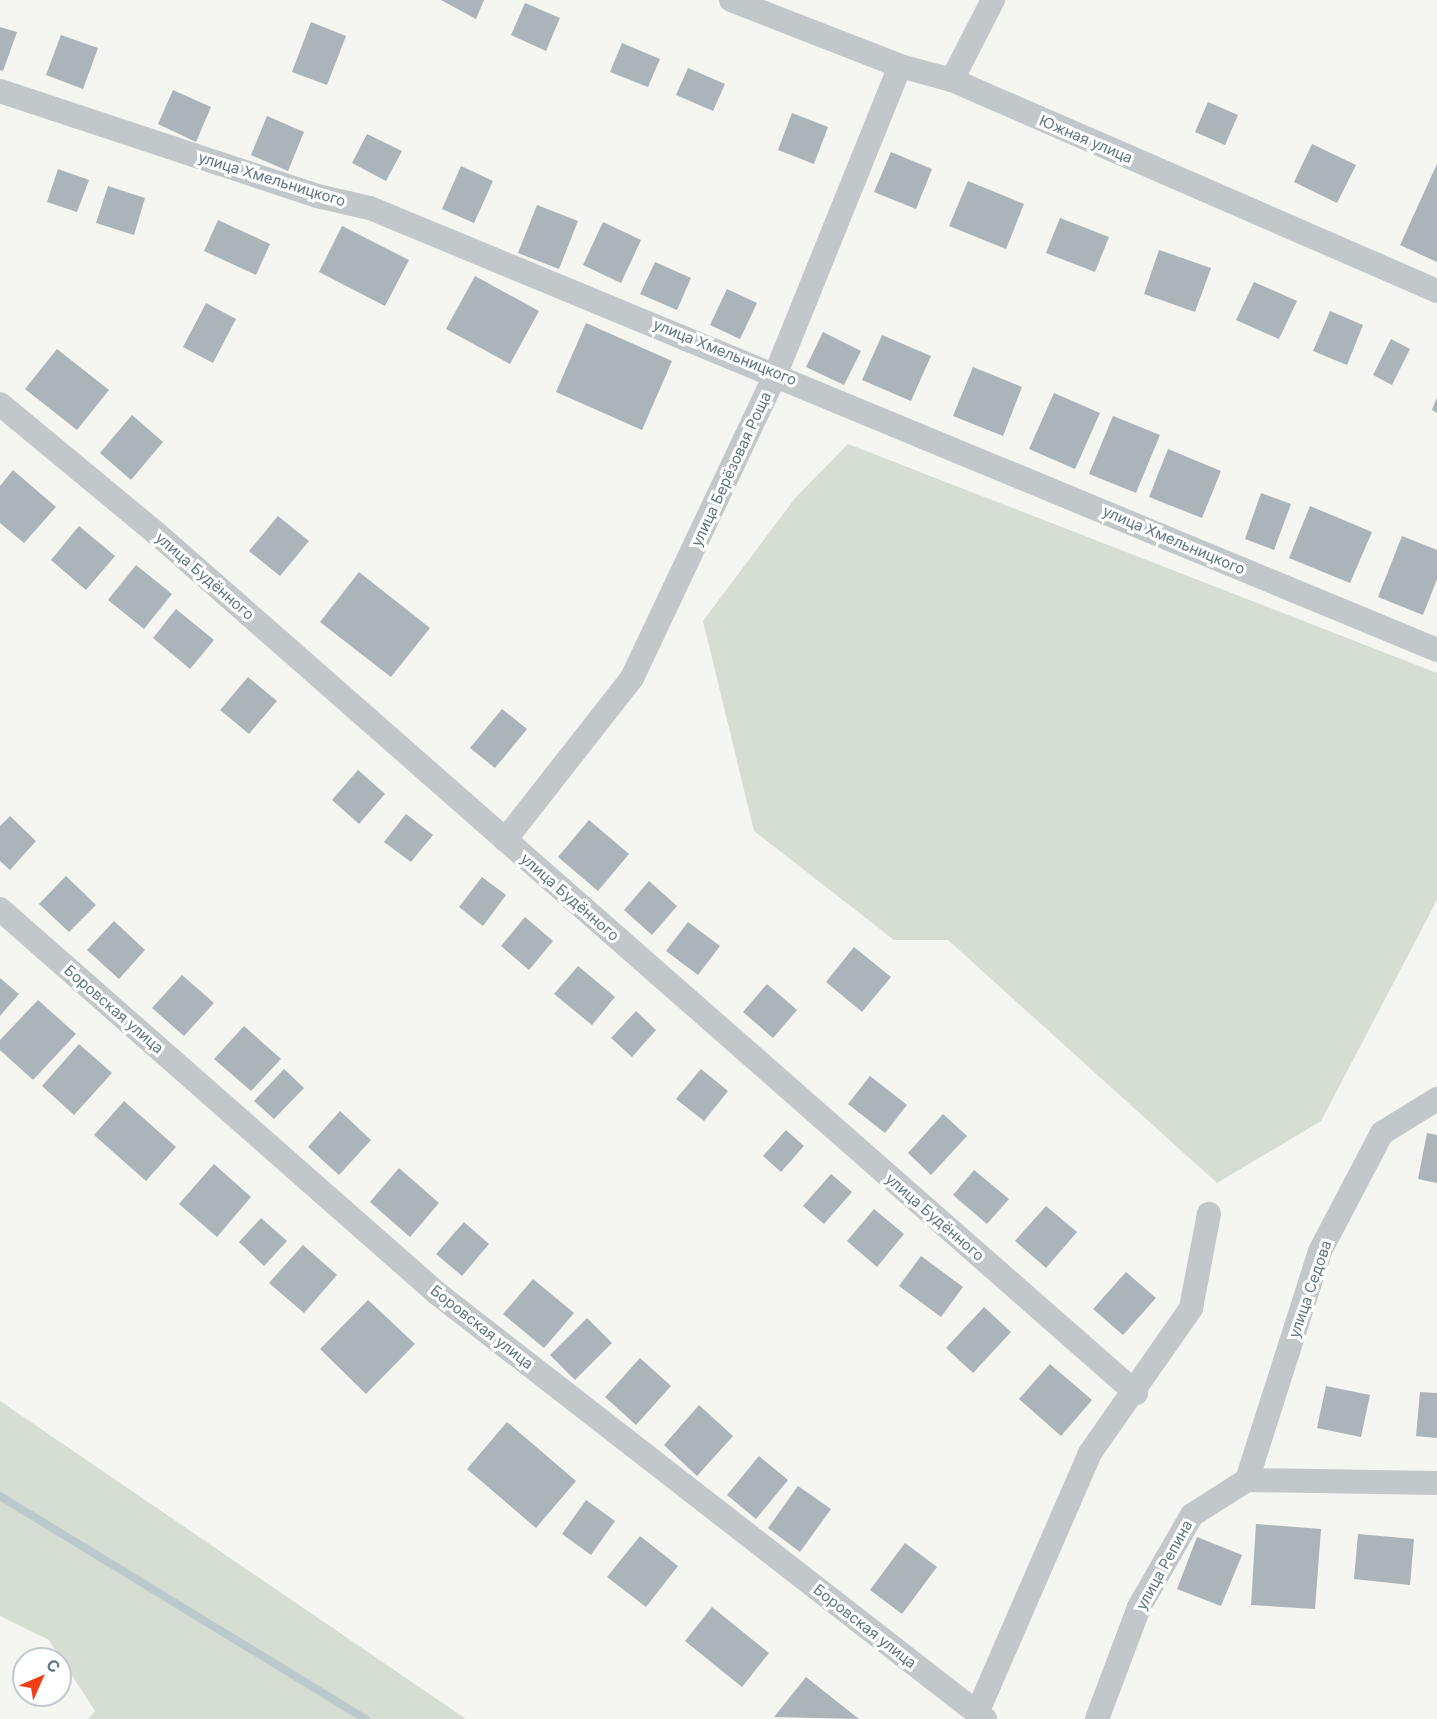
<!DOCTYPE html>
<meta charset="utf-8">
<style>
body{margin:0}
#map{position:relative;width:1437px;height:1719px;overflow:hidden;background:#f5f5f1;font-family:Inter,sans-serif}
div>[style]{position:absolute}
[style*='--x']{left:calc(var(--x)*1px);top:calc(var(--y)*1px);width:calc(var(--w)*1px);rotate:calc(var(--a)*1deg)}
.green>*{inset:0;background:#d6ddd2}
.stream>*{height:8px;margin:-4px;padding:0 4px;transform-origin:4px;border-radius:4px;background:#bbc8cc}
.building>*{inset:0;background:#abb4b9}
.minor>*{height:24px;margin:-12px;padding:0 12px;transform-origin:12px;border-radius:12px;background:#c2c7c9}
span{translate:-50% -50%;white-space:nowrap;text-align:center;line-height:1.15;-webkit-text-stroke:6px #fff;paint-order:stroke}
.street-label{font-size:15px;color:#627784}
.north{position:absolute;left:12px;top:1647px;width:60px;height:60px;box-sizing:border-box;background:#fff;border:2px solid #c0c9ce;border-radius:50%;rotate:45deg;font-size:16px;font-weight:700;line-height:24px;text-align:center;color:#627784}
.north::after{content:'';display:block;margin:auto;width:21px;height:27px;background:#f03f16;clip-path:polygon(50% 0,100% 100%,50% 72%,0 100%)}
</style>
<div id="map">
<div class="green">
<i style="clip-path:polygon(848px 444px,1437px 673px,1437px 900px,1321px 1121px,1217px 1183px,948px 940px,894px 940px,754px 831px,703px 621px,796px 497px)"></i>
<i style="clip-path:polygon(0 1401px,466px 1719px,88px 1719px,95px 1711px,49px 1640px,0 1616px)"></i>
</div>
<div class="stream">
<i style="--x:0;--y:1496;--w:429;--a:31.4"></i>
</div>
<div class="building">
<i style="clip-path:polygon(441px 0,484px 0,476px 19px)"></i>
<i style="clip-path:polygon(525px 3px,560px 18px,546px 51px,511px 35px)"></i>
<i style="clip-path:polygon(311px 22px,346px 36px,327px 85px,292px 72px)"></i>
<i style="clip-path:polygon(0 27px,17px 32px,3px 71px,0 70px)"></i>
<i style="clip-path:polygon(61px 35px,98px 48px,83px 89px,46px 75px)"></i>
<i style="clip-path:polygon(622px 43px,660px 59px,648px 87px,610px 72px)"></i>
<i style="clip-path:polygon(688px 68px,725px 84px,713px 111px,676px 95px)"></i>
<i style="clip-path:polygon(173px 90px,211px 107px,196px 142px,158px 124px)"></i>
<i style="clip-path:polygon(1208px 102px,1238px 115px,1225px 145px,1195px 132px)"></i>
<i style="clip-path:polygon(792px 113px,828px 127px,814px 164px,778px 150px)"></i>
<i style="clip-path:polygon(267px 116px,304px 132px,288px 171px,251px 155px)"></i>
<i style="clip-path:polygon(367px 134px,402px 151px,386px 181px,352px 163px)"></i>
<i style="clip-path:polygon(1312px 144px,1356px 165px,1337px 203px,1294px 182px)"></i>
<i style="clip-path:polygon(891px 152px,932px 169px,916px 209px,874px 192px)"></i>
<i style="clip-path:polygon(1437px 164px,1437px 262px,1400px 245px)"></i>
<i style="clip-path:polygon(461px 166px,493px 181px,474px 223px,442px 209px)"></i>
<i style="clip-path:polygon(58px 169px,89px 180px,77px 212px,47px 202px)"></i>
<i style="clip-path:polygon(968px 181px,1024px 204px,1006px 249px,949px 226px)"></i>
<i style="clip-path:polygon(108px 186px,145px 198px,134px 235px,96px 223px)"></i>
<i style="clip-path:polygon(537px 205px,578px 221px,559px 269px,518px 253px)"></i>
<i style="clip-path:polygon(1060px 218px,1109px 237px,1095px 272px,1046px 253px)"></i>
<i style="clip-path:polygon(218px 220px,270px 244px,256px 275px,204px 251px)"></i>
<i style="clip-path:polygon(603px 222px,641px 240px,621px 283px,583px 265px)"></i>
<i style="clip-path:polygon(342px 226px,409px 260px,385px 306px,319px 272px)"></i>
<i style="clip-path:polygon(1159px 250px,1211px 268px,1195px 312px,1144px 294px)"></i>
<i style="clip-path:polygon(655px 262px,691px 278px,677px 310px,640px 294px)"></i>
<i style="clip-path:polygon(475px 276px,539px 311px,510px 364px,446px 329px)"></i>
<i style="clip-path:polygon(1254px 282px,1297px 301px,1279px 339px,1236px 320px)"></i>
<i style="clip-path:polygon(727px 289px,757px 303px,740px 339px,710px 325px)"></i>
<i style="clip-path:polygon(206px 303px,236px 319px,213px 363px,183px 347px)"></i>
<i style="clip-path:polygon(1330px 311px,1363px 325px,1347px 365px,1313px 351px)"></i>
<i style="clip-path:polygon(586px 323px,672px 361px,642px 430px,556px 392px)"></i>
<i style="clip-path:polygon(823px 332px,861px 351px,844px 385px,806px 367px)"></i>
<i style="clip-path:polygon(882px 335px,931px 356px,911px 401px,862px 380px)"></i>
<i style="clip-path:polygon(1391px 339px,1410px 349px,1392px 385px,1373px 375px)"></i>
<i style="clip-path:polygon(57px 349px,109px 390px,77px 430px,25px 389px)"></i>
<i style="clip-path:polygon(973px 367px,1022px 387px,1003px 436px,953px 416px)"></i>
<i style="clip-path:polygon(1054px 393px,1100px 413px,1075px 469px,1029px 449px)"></i>
<i style="clip-path:polygon(1437px 397px,1437px 413px,1432px 410px)"></i>
<i style="clip-path:polygon(132px 415px,163px 442px,131px 480px,100px 453px)"></i>
<i style="clip-path:polygon(1113px 416px,1160px 435px,1136px 493px,1089px 474px)"></i>
<i style="clip-path:polygon(1168px 449px,1221px 471px,1202px 518px,1149px 497px)"></i>
<i style="clip-path:polygon(13px 470px,56px 507px,24px 543px,0 523px,0 486px)"></i>
<i style="clip-path:polygon(1261px 493px,1291px 504px,1274px 550px,1245px 539px)"></i>
<i style="clip-path:polygon(1310px 506px,1372px 532px,1350px 583px,1289px 558px)"></i>
<i style="clip-path:polygon(278px 516px,309px 541px,280px 576px,249px 551px)"></i>
<i style="clip-path:polygon(79px 526px,115px 556px,86px 590px,51px 560px)"></i>
<i style="clip-path:polygon(1402px 536px,1437px 550px,1437px 579px,1423px 615px,1378px 597px)"></i>
<i style="clip-path:polygon(136px 565px,172px 594px,144px 629px,108px 600px)"></i>
<i style="clip-path:polygon(359px 572px,430px 628px,391px 677px,320px 622px)"></i>
<i style="clip-path:polygon(176px 609px,214px 640px,190px 669px,153px 638px)"></i>
<i style="clip-path:polygon(248px 677px,277px 701px,249px 734px,220px 710px)"></i>
<i style="clip-path:polygon(502px 709px,527px 729px,495px 768px,470px 748px)"></i>
<i style="clip-path:polygon(358px 770px,385px 794px,359px 824px,332px 800px)"></i>
<i style="clip-path:polygon(406px 814px,433px 835px,411px 862px,384px 842px)"></i>
<i style="clip-path:polygon(10px 816px,36px 841px,10px 870px,0 861px,0 826px)"></i>
<i style="clip-path:polygon(589px 820px,629px 854px,598px 891px,558px 857px)"></i>
<i style="clip-path:polygon(66px 876px,96px 905px,69px 932px,39px 904px)"></i>
<i style="clip-path:polygon(482px 877px,506px 895px,483px 926px,459px 907px)"></i>
<i style="clip-path:polygon(649px 881px,677px 906px,652px 935px,624px 910px)"></i>
<i style="clip-path:polygon(525px 917px,553px 941px,529px 970px,501px 946px)"></i>
<i style="clip-path:polygon(114px 921px,145px 950px,119px 979px,87px 950px)"></i>
<i style="clip-path:polygon(688px 922px,720px 946px,698px 975px,666px 951px)"></i>
<i style="clip-path:polygon(854px 947px,891px 977px,862px 1012px,826px 982px)"></i>
<i style="clip-path:polygon(578px 966px,615px 997px,592px 1025px,554px 994px)"></i>
<i style="clip-path:polygon(182px 975px,214px 1003px,184px 1036px,152px 1008px)"></i>
<i style="clip-path:polygon(0 978px,19px 994px,0 1016px)"></i>
<i style="clip-path:polygon(767px 984px,797px 1010px,773px 1038px,743px 1012px)"></i>
<i style="clip-path:polygon(38px 1000px,76px 1034px,33px 1080px,0 1050px,0 1040px)"></i>
<i style="clip-path:polygon(636px 1011px,656px 1030px,632px 1057px,611px 1038px)"></i>
<i style="clip-path:polygon(244px 1026px,281px 1059px,251px 1091px,214px 1059px)"></i>
<i style="clip-path:polygon(79px 1044px,112px 1073px,74px 1115px,42px 1086px)"></i>
<i style="clip-path:polygon(284px 1069px,304px 1088px,274px 1119px,254px 1101px)"></i>
<i style="clip-path:polygon(701px 1069px,728px 1091px,704px 1121px,676px 1099px)"></i>
<i style="clip-path:polygon(870px 1076px,907px 1105px,885px 1133px,848px 1104px)"></i>
<i style="clip-path:polygon(124px 1101px,176px 1147px,146px 1181px,94px 1135px)"></i>
<i style="clip-path:polygon(340px 1111px,371px 1140px,339px 1175px,308px 1147px)"></i>
<i style="clip-path:polygon(943px 1114px,967px 1136px,931px 1175px,908px 1153px)"></i>
<i style="clip-path:polygon(786px 1130px,804px 1146px,781px 1172px,763px 1156px)"></i>
<i style="clip-path:polygon(1427px 1133px,1437px 1135px,1437px 1183px,1418px 1179px)"></i>
<i style="clip-path:polygon(214px 1164px,251px 1197px,217px 1237px,179px 1204px)"></i>
<i style="clip-path:polygon(399px 1168px,439px 1203px,410px 1237px,370px 1202px)"></i>
<i style="clip-path:polygon(974px 1170px,1009px 1199px,987px 1224px,953px 1195px)"></i>
<i style="clip-path:polygon(831px 1174px,852px 1192px,824px 1224px,803px 1206px)"></i>
<i style="clip-path:polygon(1046px 1206px,1077px 1232px,1046px 1268px,1015px 1241px)"></i>
<i style="clip-path:polygon(874px 1209px,904px 1234px,877px 1267px,847px 1241px)"></i>
<i style="clip-path:polygon(261px 1218px,287px 1241px,264px 1266px,239px 1242px)"></i>
<i style="clip-path:polygon(464px 1222px,489px 1244px,462px 1276px,436px 1254px)"></i>
<i style="clip-path:polygon(303px 1245px,337px 1275px,304px 1313px,269px 1283px)"></i>
<i style="clip-path:polygon(921px 1256px,963px 1287px,941px 1317px,899px 1286px)"></i>
<i style="clip-path:polygon(1126px 1272px,1156px 1298px,1123px 1335px,1093px 1309px)"></i>
<i style="clip-path:polygon(533px 1279px,574px 1313px,544px 1348px,503px 1314px)"></i>
<i style="clip-path:polygon(368px 1300px,415px 1344px,366px 1394px,320px 1349px)"></i>
<i style="clip-path:polygon(984px 1307px,1011px 1332px,973px 1373px,946px 1348px)"></i>
<i style="clip-path:polygon(587px 1318px,612px 1343px,575px 1380px,550px 1355px)"></i>
<i style="clip-path:polygon(640px 1358px,671px 1386px,636px 1425px,605px 1397px)"></i>
<i style="clip-path:polygon(1050px 1364px,1092px 1400px,1061px 1436px,1019px 1399px)"></i>
<i style="clip-path:polygon(1326px 1386px,1370px 1395px,1361px 1437px,1317px 1428px)"></i>
<i style="clip-path:polygon(1420px 1392px,1437px 1393px,1437px 1438px,1416px 1436px)"></i>
<i style="clip-path:polygon(699px 1405px,733px 1436px,697px 1476px,664px 1445px)"></i>
<i style="clip-path:polygon(507px 1422px,576px 1481px,536px 1528px,467px 1469px)"></i>
<i style="clip-path:polygon(759px 1456px,788px 1480px,756px 1519px,727px 1495px)"></i>
<i style="clip-path:polygon(798px 1486px,831px 1509px,800px 1552px,768px 1528px)"></i>
<i style="clip-path:polygon(586px 1500px,615px 1521px,591px 1555px,562px 1534px)"></i>
<i style="clip-path:polygon(1256px 1524px,1321px 1529px,1315px 1609px,1251px 1605px)"></i>
<i style="clip-path:polygon(1358px 1534px,1414px 1539px,1410px 1585px,1354px 1579px)"></i>
<i style="clip-path:polygon(640px 1536px,678px 1566px,646px 1607px,607px 1577px)"></i>
<i style="clip-path:polygon(1197px 1537px,1242px 1555px,1221px 1606px,1177px 1589px)"></i>
<i style="clip-path:polygon(905px 1543px,937px 1567px,902px 1614px,870px 1590px)"></i>
<i style="clip-path:polygon(712px 1607px,769px 1653px,742px 1687px,685px 1641px)"></i>
<i style="clip-path:polygon(806px 1677px,859px 1719px,774px 1717px)"></i>
</div>
<div class="minor">
<i style="--x:731;--y:0;--w:181;--a:21.3"></i>
<i style="--x:900;--y:66;--w:54;--a:15.1"></i>
<i style="--x:952;--y:80;--w:529;--a:23.51"></i>
<i style="--x:952;--y:80;--w:90;--a:-62.9"></i>
<i style="--x:0;--y:91;--w:334;--a:18.3"></i>
<i style="--x:317;--y:196;--w:54;--a:12.8"></i>
<i style="--x:370;--y:208;--w:1155;--a:22.5"></i>
<i style="--x:0;--y:404;--w:202;--a:39.6"></i>
<i style="--x:156;--y:533;--w:1304;--a:41.27"></i>
<i style="--x:505;--y:840;--w:206;--a:-51.9"></i>
<i style="--x:632;--y:678;--w:337;--a:-64.7"></i>
<i style="--x:776;--y:373;--w:331;--a:-68"></i>
<i style="--x:0;--y:909;--w:583;--a:41.32"></i>
<i style="--x:438;--y:1294;--w:693;--a:37.85"></i>
<i style="--x:1247;--y:1480;--w:240;--a:-72.3"></i>
<i style="--x:1320;--y:1251;--w:133;--a:-62.3"></i>
<i style="--x:1382;--y:1133;--w:65;--a:-31.7"></i>
<i style="--x:977;--y:1713;--w:283;--a:-66.5"></i>
<i style="--x:1090;--y:1453;--w:177;--a:-55.1"></i>
<i style="--x:1191;--y:1308;--w:96;--a:-79.2"></i>
<i style="--x:1097;--y:1719;--w:120;--a:-69.4"></i>
<i style="--x:1139;--y:1607;--w:106;--a:-60.1"></i>
<i style="--x:1192;--y:1515;--w:65;--a:-32.5"></i>
<i style="--x:1247;--y:1480;--w:190;--a:0.9"></i>
</div>
<div class="street-label">
<span style="left:1086px;top:139px;rotate:23deg">Южная улица</span>
<span style="left:272px;top:179px;rotate:17deg">улица Хмельницкого</span>
<span style="left:725px;top:352px;rotate:22deg">улица Хмельницкого</span>
<span style="left:731px;top:469px;rotate:-65deg">улица Берёзовая Роща</span>
<span style="left:1174px;top:540px;rotate:23deg">улица Хмельницкого</span>
<span style="left:205px;top:576px;rotate:41deg">улица Будённого</span>
<span style="left:570px;top:897px;rotate:41deg">улица Будённого</span>
<span style="left:114px;top:1009px;rotate:41deg">Боровская улица</span>
<span style="left:935px;top:1217px;rotate:41deg">улица Будённого</span>
<span style="left:1310px;top:1289px;rotate:-71deg">улица Седова</span>
<span style="left:482px;top:1327px;rotate:38deg">Боровская улица</span>
<span style="left:1164px;top:1565px;rotate:-61deg">улица Репина</span>
<span style="left:865px;top:1626px;rotate:38deg">Боровская улица</span>
</div>
<div class="north">С</div>
</div>
